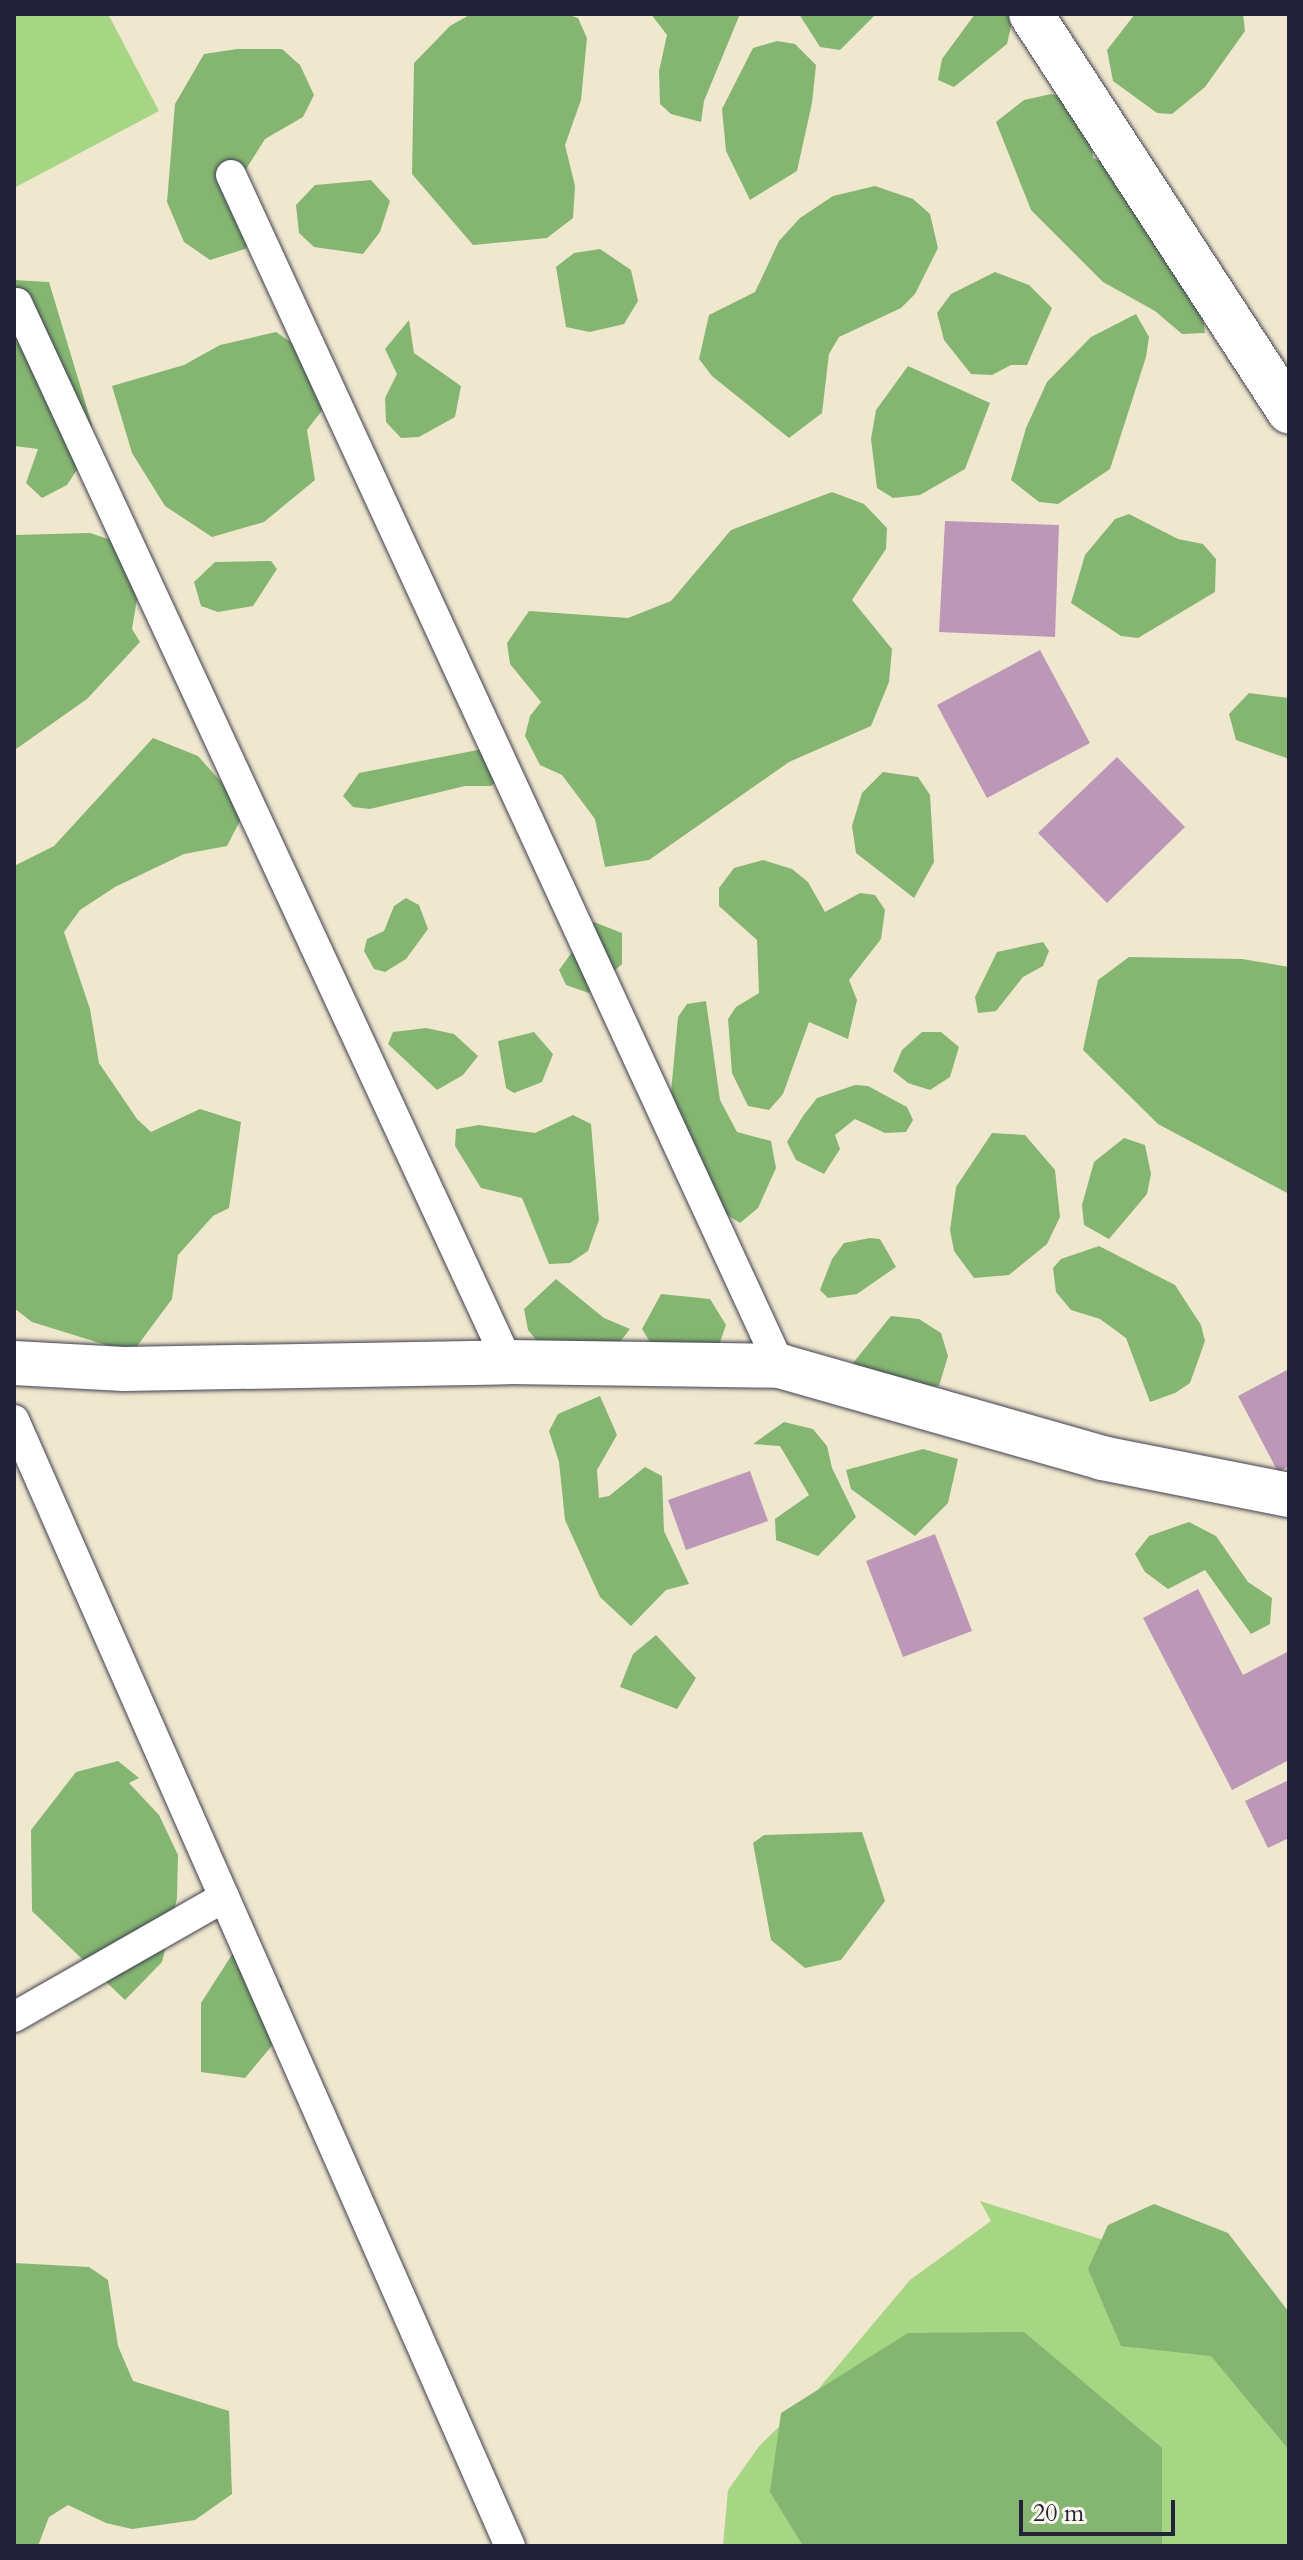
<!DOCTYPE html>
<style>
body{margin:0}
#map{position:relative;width:1303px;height:2560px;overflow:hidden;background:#f0e8ce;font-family:Cardo,serif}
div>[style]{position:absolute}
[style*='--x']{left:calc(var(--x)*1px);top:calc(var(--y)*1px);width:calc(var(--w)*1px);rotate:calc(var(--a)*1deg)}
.green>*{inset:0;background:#a6d583}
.forest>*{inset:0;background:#84b671}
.building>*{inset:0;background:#bd97b7}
.roads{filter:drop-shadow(0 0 2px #414051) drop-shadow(0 0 2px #414051)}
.service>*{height:30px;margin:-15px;padding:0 15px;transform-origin:15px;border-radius:15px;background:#fff}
.minor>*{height:44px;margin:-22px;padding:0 22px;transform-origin:22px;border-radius:22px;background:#fff}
span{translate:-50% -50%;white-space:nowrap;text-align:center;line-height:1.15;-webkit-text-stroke:8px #fbf7ec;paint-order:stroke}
.frame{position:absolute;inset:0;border:16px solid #22223b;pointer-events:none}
.scale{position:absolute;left:1019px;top:2500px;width:156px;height:36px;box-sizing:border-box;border:4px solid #22223b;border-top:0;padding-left:10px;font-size:24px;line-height:28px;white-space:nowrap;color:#22223b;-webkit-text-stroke:6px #fbf7ec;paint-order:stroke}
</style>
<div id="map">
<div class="green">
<i style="clip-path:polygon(14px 14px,108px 14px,159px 111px,14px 188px)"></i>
<i style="clip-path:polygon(980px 2201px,1180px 2264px,1289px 2428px,1289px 2546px,723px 2546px,728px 2490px,760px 2445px,815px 2393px,910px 2280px,991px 2221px)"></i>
</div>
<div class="forest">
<i style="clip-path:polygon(471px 14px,566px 14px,578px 18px,587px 38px,581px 100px,565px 145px,575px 186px,573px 218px,547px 238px,473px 245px,412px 174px,414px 63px,450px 26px)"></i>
<i style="clip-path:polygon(651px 14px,740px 14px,704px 101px,701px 122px,671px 114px,660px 104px,659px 71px,667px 35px)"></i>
<i style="clip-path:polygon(799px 14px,876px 14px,840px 50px,820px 47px)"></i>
<i style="clip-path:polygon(975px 14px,1014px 14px,1007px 44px,954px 87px,938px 80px,942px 59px)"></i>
<i style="clip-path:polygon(1135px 14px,1243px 14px,1245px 31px,1205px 87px,1172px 114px,1157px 113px,1113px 81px,1107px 50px)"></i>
<i style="clip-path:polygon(777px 41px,795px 44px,816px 65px,812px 103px,797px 171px,750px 200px,726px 151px,722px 109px,753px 48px)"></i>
<i style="clip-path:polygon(237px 49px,282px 49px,300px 65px,314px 95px,303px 117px,265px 139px,241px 177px,253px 239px,245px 249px,210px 260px,184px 242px,167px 202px,175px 104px,204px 54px)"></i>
<i style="clip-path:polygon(1051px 94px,1088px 104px,1093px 158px,1131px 174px,1202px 309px,1205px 333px,1182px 334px,1155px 311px,1103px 282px,1031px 210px,996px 122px,1024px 100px)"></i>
<i style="clip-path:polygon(371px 180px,390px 201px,380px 232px,363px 254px,314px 247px,299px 233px,296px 205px,315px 185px)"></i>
<i style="clip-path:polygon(875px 186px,913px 199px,930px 214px,938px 248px,915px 294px,901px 308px,839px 337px,829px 354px,822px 413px,789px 438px,712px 376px,699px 359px,709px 315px,755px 292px,779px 241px,800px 218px,833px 196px)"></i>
<i style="clip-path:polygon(600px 249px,631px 270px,638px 301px,624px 324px,590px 332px,566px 327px,556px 267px,574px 253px)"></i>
<i style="clip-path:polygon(995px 272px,1029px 285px,1052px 308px,1027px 365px,1011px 365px,992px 375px,971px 374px,944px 340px,937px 313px,951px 294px)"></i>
<i style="clip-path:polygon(14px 280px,49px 282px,92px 425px,86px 456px,67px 485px,42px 498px,26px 483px,38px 449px,14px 446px)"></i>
<i style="clip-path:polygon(1136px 314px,1149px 337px,1146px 357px,1110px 469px,1058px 504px,1039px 502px,1011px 480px,1026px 428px,1047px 382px,1091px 337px)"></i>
<i style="clip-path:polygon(409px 320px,414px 353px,461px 386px,455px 417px,419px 437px,401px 438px,386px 422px,385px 398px,397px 374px,385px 349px)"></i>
<i style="clip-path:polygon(276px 332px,326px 366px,337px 391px,307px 430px,315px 480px,264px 522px,212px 537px,165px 506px,132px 453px,112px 386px,184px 365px,220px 345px)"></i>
<i style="clip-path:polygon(908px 366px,990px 403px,965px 469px,920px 495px,893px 498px,877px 488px,871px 439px,876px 410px)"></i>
<i style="clip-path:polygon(832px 492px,864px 504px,887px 528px,886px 549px,852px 600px,892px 649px,889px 682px,871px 726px,789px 762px,649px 860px,605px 867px,595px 819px,562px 775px,540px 765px,525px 736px,530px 716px,541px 702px,510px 664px,507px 643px,529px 611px,628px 618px,671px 601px,731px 530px)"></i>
<i style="clip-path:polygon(1129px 514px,1178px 539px,1203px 544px,1216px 559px,1215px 592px,1138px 638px,1121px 636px,1071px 603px,1085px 555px,1115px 519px)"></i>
<i style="clip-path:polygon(90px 533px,129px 546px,138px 593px,132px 629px,140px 642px,87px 699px,16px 749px,14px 535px)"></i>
<i style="clip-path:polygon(271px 561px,277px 569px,253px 606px,218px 612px,201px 606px,194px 582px,215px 562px)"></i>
<i style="clip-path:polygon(1249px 693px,1289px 698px,1289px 759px,1236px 740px,1229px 714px)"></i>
<i style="clip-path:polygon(153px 738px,198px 756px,239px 802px,241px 819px,227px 846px,184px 854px,115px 887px,80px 910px,64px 932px,90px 1009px,99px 1063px,137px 1119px,151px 1132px,200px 1109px,241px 1122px,229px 1208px,213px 1216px,178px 1255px,172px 1299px,132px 1353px,32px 1322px,14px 1308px,14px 866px,54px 846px)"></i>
<i style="clip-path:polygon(483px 749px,500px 779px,491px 786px,465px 786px,370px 809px,353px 807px,343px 796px,359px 773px)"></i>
<i style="clip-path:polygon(883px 772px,918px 777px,930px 795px,934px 862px,914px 898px,856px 853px,852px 826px,862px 793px)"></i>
<i style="clip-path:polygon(763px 860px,792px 869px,808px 882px,825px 912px,860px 893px,875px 895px,885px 910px,881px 939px,849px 980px,857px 1000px,848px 1039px,809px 1022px,783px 1094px,769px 1110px,748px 1106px,732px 1073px,728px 1019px,736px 1007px,759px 993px,757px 940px,719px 906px,719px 888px,734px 868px)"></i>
<i style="clip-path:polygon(406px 898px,419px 905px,428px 929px,406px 959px,385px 972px,374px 969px,364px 951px,367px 939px,384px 931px,394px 906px)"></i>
<i style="clip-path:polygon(594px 922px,622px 933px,622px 964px,589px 993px,566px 985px,559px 970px)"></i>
<i style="clip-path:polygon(1043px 942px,1049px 951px,1043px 966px,1023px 977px,996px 1011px,978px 1013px,975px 997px,997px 952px)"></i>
<i style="clip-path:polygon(1129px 957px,1242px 959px,1289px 967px,1289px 1194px,1158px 1124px,1083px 1050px,1098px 980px)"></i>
<i style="clip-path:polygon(706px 1001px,720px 1100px,737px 1132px,771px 1141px,776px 1168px,758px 1208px,740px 1223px,715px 1207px,671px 1092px,678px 1017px,687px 1004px)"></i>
<i style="clip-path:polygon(426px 1028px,454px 1034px,478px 1056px,463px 1075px,437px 1090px,388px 1044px,393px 1032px)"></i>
<i style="clip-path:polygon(534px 1032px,553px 1054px,542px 1082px,514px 1093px,506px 1088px,498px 1041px)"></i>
<i style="clip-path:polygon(922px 1032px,941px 1032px,959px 1047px,950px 1077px,930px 1090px,908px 1083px,893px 1071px,902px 1050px)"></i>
<i style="clip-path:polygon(855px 1085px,868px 1086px,907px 1107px,913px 1120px,906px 1132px,885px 1133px,855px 1119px,835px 1135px,840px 1149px,824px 1174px,796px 1160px,787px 1142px,803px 1116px,817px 1098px)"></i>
<i style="clip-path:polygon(573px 1115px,591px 1124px,599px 1220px,588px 1251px,570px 1263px,549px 1264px,522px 1198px,481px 1188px,455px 1146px,456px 1129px,479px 1125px,535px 1133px)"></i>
<i style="clip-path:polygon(992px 1133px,1025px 1135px,1055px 1170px,1060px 1217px,1047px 1244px,1009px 1275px,974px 1278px,954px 1251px,950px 1230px,956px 1187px)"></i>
<i style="clip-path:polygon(1124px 1138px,1145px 1145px,1151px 1174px,1147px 1194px,1109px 1239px,1084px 1225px,1082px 1205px,1094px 1162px)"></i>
<i style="clip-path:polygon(870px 1238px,880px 1239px,896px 1267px,857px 1294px,828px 1298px,820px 1290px,832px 1259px,844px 1243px)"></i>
<i style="clip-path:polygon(1099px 1246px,1175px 1285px,1201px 1325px,1205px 1341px,1190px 1383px,1175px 1393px,1150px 1402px,1126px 1338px,1100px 1319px,1071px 1310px,1056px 1292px,1053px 1268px,1061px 1259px)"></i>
<i style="clip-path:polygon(556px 1279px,604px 1318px,630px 1329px,619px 1343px,553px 1361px,528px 1330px,524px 1309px)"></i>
<i style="clip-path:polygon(661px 1294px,710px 1299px,726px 1325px,713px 1362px,656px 1352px,642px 1329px)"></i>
<i style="clip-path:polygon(891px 1316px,919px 1319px,941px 1333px,948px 1356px,939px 1386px,883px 1389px,861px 1376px,853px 1363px)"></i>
<i style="clip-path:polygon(600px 1396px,617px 1435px,597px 1470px,599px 1498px,609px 1496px,645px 1467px,662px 1476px,664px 1531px,689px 1584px,666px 1590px,631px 1626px,600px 1597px,565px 1520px,559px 1462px,549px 1431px,558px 1414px)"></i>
<i style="clip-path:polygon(784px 1422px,813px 1429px,827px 1446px,832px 1468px,856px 1517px,818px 1556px,776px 1540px,775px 1519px,809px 1495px,780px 1446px,753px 1444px)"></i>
<i style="clip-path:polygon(923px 1449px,958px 1459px,948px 1503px,915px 1536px,851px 1489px,846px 1470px)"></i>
<i style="clip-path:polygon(1189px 1522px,1216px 1536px,1248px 1582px,1272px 1598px,1270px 1624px,1251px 1634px,1205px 1570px,1168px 1589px,1145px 1572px,1135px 1554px,1149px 1536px)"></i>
<i style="clip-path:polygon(656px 1635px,696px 1678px,677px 1709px,620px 1687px,633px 1654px)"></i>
<i style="clip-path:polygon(118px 1761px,139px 1778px,129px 1783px,159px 1815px,178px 1855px,177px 1898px,162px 1962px,125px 2000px,32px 1911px,31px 1830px,76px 1772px)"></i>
<i style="clip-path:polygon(862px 1832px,885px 1901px,841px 1960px,805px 1968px,771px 1940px,753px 1843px,764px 1835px)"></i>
<i style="clip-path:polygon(233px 1953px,268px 1969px,282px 1986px,285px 2030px,245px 2078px,201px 2072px,201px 2003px)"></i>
<i style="clip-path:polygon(1154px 2204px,1228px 2233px,1288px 2311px,1289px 2450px,1211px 2356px,1121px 2346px,1088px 2269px,1108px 2225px)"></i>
<i style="clip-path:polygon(14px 2263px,89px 2267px,108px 2280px,118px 2346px,133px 2381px,229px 2411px,232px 2494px,195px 2520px,132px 2529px,106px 2523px,68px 2505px,49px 2517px,38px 2546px,14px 2546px)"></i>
<i style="clip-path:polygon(1024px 2332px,1162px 2448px,1162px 2546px,803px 2546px,770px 2492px,781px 2413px,908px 2333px)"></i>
</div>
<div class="building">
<i style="clip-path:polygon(945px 521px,1059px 525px,1055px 637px,939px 632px)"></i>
<i style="clip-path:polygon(1040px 650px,1090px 743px,987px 798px,937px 705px)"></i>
<i style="clip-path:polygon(1117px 757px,1185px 827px,1107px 903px,1038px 833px)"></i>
<i style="clip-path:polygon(1289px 1369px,1289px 1466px,1278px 1472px,1238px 1396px)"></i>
<i style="clip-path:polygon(750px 1471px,768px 1521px,686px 1550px,668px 1500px)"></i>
<i style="clip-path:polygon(935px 1534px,972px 1631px,903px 1657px,866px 1561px)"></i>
<i style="clip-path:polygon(1198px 1589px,1243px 1675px,1289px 1651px,1289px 1760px,1232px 1790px,1143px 1618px)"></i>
<i style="clip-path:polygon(1289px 1780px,1289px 1838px,1268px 1848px,1245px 1801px)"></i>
</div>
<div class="roads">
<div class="service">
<i style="--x:231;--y:175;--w:1311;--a:65.25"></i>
<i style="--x:17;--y:303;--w:1167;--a:65.13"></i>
<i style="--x:14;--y:1420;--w:1230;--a:66.23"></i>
<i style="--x:14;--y:2017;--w:242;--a:-29.7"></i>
</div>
<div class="minor">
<i style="--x:1031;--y:14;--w:474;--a:57"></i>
<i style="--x:14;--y:1363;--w:110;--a:3.1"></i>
<i style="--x:124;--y:1369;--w:384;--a:-1"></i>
<i style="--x:508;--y:1362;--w:272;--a:0.8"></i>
<i style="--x:780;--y:1366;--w:335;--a:15.9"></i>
<i style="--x:1102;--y:1458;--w:191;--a:11.2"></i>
</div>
</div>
<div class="frame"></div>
<div class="scale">20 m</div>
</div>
